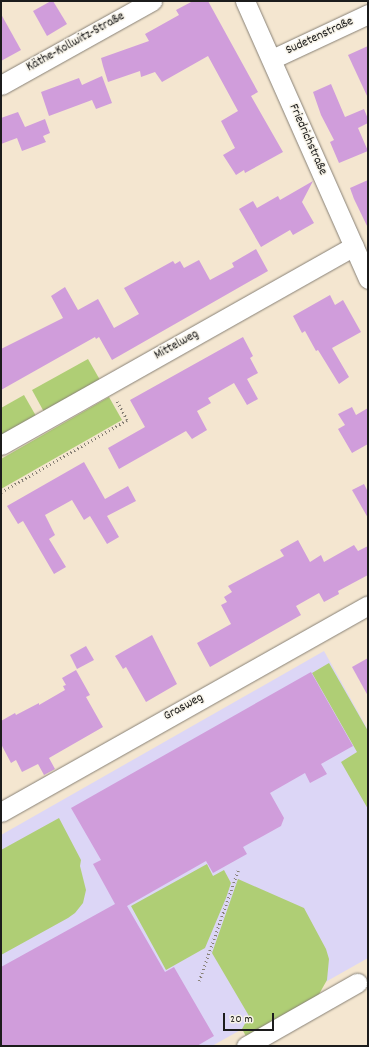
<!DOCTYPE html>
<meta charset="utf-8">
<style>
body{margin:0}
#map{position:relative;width:369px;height:1047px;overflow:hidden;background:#f4e6d0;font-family:Dekko,sans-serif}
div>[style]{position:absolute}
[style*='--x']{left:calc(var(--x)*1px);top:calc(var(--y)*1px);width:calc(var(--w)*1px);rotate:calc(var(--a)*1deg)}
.built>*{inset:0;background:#dcd6f6}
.green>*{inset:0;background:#afce75}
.building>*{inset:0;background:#d09ddb}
.path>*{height:2.5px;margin-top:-1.25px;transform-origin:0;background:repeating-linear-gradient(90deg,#888176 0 1px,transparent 0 4px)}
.roads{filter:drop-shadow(0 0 1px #888176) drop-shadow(0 0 1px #888176)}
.minor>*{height:19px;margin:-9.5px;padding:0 9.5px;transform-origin:9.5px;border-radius:9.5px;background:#fff}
span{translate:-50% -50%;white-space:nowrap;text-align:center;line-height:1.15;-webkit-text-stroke:3px #f7f3e8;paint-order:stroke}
.street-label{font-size:13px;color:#1c1c1c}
.frame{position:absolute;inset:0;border:2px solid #1c1c1c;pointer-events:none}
.scale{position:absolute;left:223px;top:1013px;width:51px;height:18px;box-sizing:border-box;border:2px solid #1c1c1c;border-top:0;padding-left:5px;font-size:12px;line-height:14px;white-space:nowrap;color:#1c1c1c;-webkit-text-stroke:3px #f7f3e8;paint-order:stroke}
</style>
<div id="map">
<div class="built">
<i style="clip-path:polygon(324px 651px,368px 730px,368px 958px,212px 1046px,1px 1046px,1px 835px)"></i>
</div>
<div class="green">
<i style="clip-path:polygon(88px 359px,100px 380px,44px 412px,32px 390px)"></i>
<i style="clip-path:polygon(24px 395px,36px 416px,1px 436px,1px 408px)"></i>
<i style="clip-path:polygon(109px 397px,122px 420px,1px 489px,1px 459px)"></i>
<i style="clip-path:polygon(329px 663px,368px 731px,368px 809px,341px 762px,357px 752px,312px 673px)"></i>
<i style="clip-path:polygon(59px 818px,81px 860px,80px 866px,86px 890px,83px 903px,75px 913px,68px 918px,1px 955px,1px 850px)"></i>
<i style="clip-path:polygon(207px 864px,213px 876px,224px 870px,231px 883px,226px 898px,205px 948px,166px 970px,131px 906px)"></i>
<i style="clip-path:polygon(238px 879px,304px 908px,326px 949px,329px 959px,327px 980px,318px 996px,247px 1038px,242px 1029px,249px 1016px,212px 953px)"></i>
</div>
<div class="building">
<i style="clip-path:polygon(51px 1px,53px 1px,67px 24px,47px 36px,33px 11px)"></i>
<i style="clip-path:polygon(193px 1px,208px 1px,258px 92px,251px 96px,283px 152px,245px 173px,244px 170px,236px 175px,223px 155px,235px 148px,221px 121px,238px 111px,208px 56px,162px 82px,155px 72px,141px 77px,140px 71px,108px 82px,103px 66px,101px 58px,149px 41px,145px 34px,179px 15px,176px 10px)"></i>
<i style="clip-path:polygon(1px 14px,21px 50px,1px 61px)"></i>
<i style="clip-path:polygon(368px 46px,368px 98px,348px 55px)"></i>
<i style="clip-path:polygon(102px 76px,112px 103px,96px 109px,92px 100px,49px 116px,41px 92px,79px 78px,82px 85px)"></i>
<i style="clip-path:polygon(331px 84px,345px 117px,364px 109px,368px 119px,368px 123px,358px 128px,368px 151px,339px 163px,330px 142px,334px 140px,321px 115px,313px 92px)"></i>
<i style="clip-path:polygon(18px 112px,25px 127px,45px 119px,50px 133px,43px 136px,46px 142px,22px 151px,17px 138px,1px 144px,1px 118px)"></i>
<i style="clip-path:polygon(368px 180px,368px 228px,354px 199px,350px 188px)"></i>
<i style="clip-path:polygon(313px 181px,302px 202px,314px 223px,293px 235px,290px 230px,261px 247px,239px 209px,253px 201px,257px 208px,278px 196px,280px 200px)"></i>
<i style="clip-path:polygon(256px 249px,268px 271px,112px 360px,99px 337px,96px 339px,95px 337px,1px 390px,1px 349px,63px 318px,51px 296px,65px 287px,78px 310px,98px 299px,114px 328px,139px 314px,124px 288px,173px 261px,175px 264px,180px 261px,184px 268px,199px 260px,210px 280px,234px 267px,232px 263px)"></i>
<i style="clip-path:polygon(330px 295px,335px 305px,343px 300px,361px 332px,332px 348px,349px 377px,339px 384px,318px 350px,316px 351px,305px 331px,302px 333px,293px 316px)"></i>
<i style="clip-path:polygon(243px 337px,253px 356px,250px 358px,258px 373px,247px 379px,258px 399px,247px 405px,234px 383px,208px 398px,211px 403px,197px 411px,207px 430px,192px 439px,186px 431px,119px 469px,108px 448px,145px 427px,130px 400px)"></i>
<i style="clip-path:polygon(352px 407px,356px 415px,368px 408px,368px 444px,352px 453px,338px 429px,345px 425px,338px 414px)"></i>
<i style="clip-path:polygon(84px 462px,105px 499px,128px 486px,136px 501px,107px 516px,119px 537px,107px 544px,90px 516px,84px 520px,72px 500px,45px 515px,55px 535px,49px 539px,66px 567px,54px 574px,23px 521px,18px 524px,7px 506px)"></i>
<i style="clip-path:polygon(364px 484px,368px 492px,368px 518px,352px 490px)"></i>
<i style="clip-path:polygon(298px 540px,310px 562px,321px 555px,324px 562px,354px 545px,358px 551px,368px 546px,368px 575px,338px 591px,339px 594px,324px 602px,319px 593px,296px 606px,301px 615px,210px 667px,197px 643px,231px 624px,221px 605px,227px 602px,224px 597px,232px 592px,228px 586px,284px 556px,280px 550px)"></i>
<i style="clip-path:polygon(152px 635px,177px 684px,146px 702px,126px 667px,123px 669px,115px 656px)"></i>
<i style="clip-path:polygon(86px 646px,94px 660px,77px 669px,70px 655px)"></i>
<i style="clip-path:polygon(368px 658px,368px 696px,352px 667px)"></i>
<i style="clip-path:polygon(76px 670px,90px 695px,86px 697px,103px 727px,49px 758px,55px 769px,44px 775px,38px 764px,22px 772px,16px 760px,11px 763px,1px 744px,1px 721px,15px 713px,16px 715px,39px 703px,39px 705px,65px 690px,63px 686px,66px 685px,62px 678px)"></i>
<i style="clip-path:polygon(311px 672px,353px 746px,321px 764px,327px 774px,310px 783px,305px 773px,270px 793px,284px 818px,281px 826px,243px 847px,247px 854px,213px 873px,206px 861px,127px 906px,165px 972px,174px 967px,214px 1036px,197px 1046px,1px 1046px,1px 967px,115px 904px,93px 864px,101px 860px,71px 808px)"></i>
</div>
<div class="path">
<i style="--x:1;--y:492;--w:145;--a:-29.7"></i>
<i style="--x:127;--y:420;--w:23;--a:-119"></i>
<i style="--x:199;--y:981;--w:118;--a:-70.6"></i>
</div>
<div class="roads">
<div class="minor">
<i style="--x:245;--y:1;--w:304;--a:66.1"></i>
<i style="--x:272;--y:59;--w:106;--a:-25.1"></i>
<i style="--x:1;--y:85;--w:173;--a:-29.1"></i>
<i style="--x:1;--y:445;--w:405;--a:-29.4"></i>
<i style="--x:1;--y:812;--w:421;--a:-29.4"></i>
<i style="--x:246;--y:1046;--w:128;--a:-29.6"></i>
</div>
</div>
<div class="street-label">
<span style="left:320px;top:37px;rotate:-25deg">Sudetenstraße</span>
<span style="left:76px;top:43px;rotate:-29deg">Käthe-Kollwitz-Straße</span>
<span style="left:307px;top:140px;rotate:66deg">Friedrichstraße</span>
<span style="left:177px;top:346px;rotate:-29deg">Mittelweg</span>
<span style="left:184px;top:708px;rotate:-29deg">Grasweg</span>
</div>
<div class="frame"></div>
<div class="scale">20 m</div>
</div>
